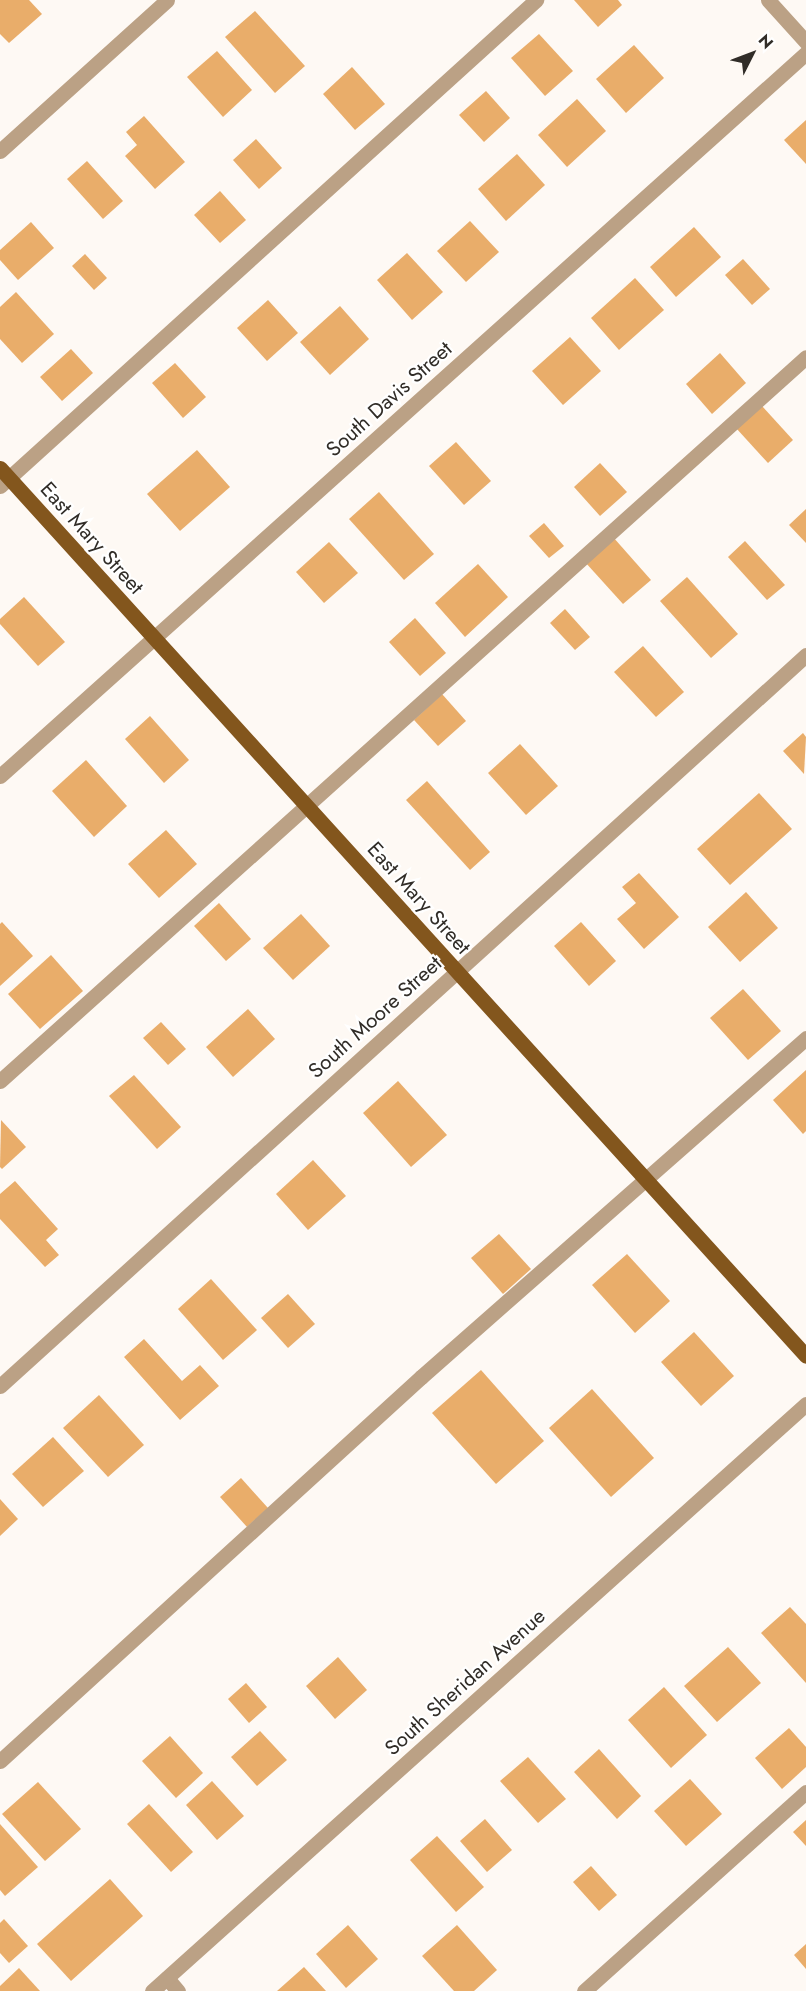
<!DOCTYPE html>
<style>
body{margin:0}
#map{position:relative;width:806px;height:1991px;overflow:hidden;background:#fef9f4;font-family:Jost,sans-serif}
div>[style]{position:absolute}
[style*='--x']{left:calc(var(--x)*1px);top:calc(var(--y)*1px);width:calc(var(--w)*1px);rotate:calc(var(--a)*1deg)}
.building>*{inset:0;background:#e9ad6a}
.minor>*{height:15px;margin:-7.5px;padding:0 7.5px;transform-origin:7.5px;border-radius:7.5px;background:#bba185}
.major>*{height:15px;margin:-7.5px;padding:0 7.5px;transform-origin:7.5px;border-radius:7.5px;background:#83561d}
span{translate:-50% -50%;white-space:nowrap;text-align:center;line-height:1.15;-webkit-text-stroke:4.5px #fff;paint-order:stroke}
.street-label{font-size:21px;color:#312d28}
.north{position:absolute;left:722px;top:24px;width:60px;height:60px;-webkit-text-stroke:4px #fff;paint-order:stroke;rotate:48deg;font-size:16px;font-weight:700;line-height:24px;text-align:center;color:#312d28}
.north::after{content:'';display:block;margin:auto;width:21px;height:27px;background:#312d28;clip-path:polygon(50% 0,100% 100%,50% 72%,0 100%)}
</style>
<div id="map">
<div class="building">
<i style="clip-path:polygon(0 0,29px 0,42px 14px,9px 43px,0 34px)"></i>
<i style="clip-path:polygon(574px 0,618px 0,622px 5px,598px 27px)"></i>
<i style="clip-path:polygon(255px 11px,305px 66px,275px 93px,225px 37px)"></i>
<i style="clip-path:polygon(539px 34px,573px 71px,545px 96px,511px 58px)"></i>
<i style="clip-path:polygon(634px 45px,664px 78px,626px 113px,596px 79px)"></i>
<i style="clip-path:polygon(217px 51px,252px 90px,223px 117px,187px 77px)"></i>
<i style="clip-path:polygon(352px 67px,385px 104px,355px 130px,323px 94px)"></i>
<i style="clip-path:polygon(486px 91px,510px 118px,484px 142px,459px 115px)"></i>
<i style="clip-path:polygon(577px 99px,606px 131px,567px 167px,538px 135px)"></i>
<i style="clip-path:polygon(144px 116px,185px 162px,155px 189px,125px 156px,137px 145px,126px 132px)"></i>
<i style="clip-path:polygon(806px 120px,806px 164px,784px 140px)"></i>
<i style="clip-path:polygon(256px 139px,282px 168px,259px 189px,233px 160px)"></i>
<i style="clip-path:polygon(517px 154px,545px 185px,506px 221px,478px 189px)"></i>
<i style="clip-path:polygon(87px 161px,123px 201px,103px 219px,67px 179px)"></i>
<i style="clip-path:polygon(220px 191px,246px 220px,220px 243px,194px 215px)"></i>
<i style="clip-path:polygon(470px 221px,499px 252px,466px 282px,437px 251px)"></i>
<i style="clip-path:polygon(31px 222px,54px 248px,18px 280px,0 260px,0 250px)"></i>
<i style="clip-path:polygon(694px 227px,721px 257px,676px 297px,650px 267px)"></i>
<i style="clip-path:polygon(407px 253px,443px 292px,412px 320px,377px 280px)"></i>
<i style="clip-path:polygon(85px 254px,107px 278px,94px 290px,72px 266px)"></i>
<i style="clip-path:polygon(743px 259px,770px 289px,752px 305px,725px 275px)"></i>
<i style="clip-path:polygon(635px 278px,664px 310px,619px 350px,591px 318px)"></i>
<i style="clip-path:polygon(16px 292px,54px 334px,22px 363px,0 339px,0 307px)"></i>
<i style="clip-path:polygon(268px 300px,298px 333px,267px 361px,237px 328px)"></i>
<i style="clip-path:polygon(340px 306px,369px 339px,330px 375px,300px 342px)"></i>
<i style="clip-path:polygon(570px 337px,601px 371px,563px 405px,532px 371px)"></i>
<i style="clip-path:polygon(71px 349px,93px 373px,62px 401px,40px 377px)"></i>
<i style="clip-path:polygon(720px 353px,746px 383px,712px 414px,686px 384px)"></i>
<i style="clip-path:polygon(175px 363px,206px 397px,183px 418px,152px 383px)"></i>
<i style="clip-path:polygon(761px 405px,793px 440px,768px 463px,736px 428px)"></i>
<i style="clip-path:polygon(456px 442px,491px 481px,464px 505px,429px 466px)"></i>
<i style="clip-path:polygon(197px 450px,230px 487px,180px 531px,147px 494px)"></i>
<i style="clip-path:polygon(600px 463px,627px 492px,600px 516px,574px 487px)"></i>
<i style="clip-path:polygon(379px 492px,434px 554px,404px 580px,349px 519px)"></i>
<i style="clip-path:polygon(806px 509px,806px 543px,789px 525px)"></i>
<i style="clip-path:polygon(544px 523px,564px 546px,549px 558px,529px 536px)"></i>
<i style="clip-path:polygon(613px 537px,651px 580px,623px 604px,585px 562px)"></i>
<i style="clip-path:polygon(745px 541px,785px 585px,767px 600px,728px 557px)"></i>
<i style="clip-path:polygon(329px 542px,358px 573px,324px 603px,296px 572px)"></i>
<i style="clip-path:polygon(478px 564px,508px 597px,465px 637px,435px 603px)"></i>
<i style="clip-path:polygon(687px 577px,738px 634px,711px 658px,660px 601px)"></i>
<i style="clip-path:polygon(24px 597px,65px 642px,38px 666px,0 624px,0 619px)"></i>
<i style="clip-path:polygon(565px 609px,590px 637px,575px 650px,550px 623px)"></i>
<i style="clip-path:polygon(415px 618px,446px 653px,420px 676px,389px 642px)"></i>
<i style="clip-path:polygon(643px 646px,684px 692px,656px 717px,614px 672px)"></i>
<i style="clip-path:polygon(442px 694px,466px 721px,438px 746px,414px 720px)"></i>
<i style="clip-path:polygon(150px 716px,189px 760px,164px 783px,125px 739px)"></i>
<i style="clip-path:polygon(803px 733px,806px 737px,804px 774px,783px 751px)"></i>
<i style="clip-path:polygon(520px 744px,558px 786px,526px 815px,488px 773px)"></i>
<i style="clip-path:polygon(86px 760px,127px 806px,94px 837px,52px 791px)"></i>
<i style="clip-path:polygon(427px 781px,490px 852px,470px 870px,406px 800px)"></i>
<i style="clip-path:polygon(759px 793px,792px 829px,730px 885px,697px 849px)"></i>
<i style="clip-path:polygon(166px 830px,197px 864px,159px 898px,128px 864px)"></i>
<i style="clip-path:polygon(639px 873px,679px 917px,644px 949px,617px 919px,636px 903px,622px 887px)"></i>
<i style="clip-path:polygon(746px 892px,778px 928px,740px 962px,708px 927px)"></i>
<i style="clip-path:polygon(219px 903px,251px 939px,226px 961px,194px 926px)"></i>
<i style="clip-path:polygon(301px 914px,330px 946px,293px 980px,263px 948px)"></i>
<i style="clip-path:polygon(2px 922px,33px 956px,0 986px,0 924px)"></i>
<i style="clip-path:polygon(581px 922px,616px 961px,589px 986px,554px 946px)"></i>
<i style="clip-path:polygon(51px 955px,83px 991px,40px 1029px,8px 994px)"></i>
<i style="clip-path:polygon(743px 989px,781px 1031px,748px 1060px,710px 1018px)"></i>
<i style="clip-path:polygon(248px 1009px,275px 1039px,233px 1077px,206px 1047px)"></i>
<i style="clip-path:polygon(161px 1022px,186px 1049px,168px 1065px,143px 1038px)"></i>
<i style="clip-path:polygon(806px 1070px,806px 1131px,803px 1134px,773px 1100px)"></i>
<i style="clip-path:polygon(134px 1075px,181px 1127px,157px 1149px,109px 1096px)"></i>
<i style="clip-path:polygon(398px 1081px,447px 1135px,411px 1167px,363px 1113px)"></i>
<i style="clip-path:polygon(1px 1120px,26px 1147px,2px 1169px,0 1167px)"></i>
<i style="clip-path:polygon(313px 1160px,346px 1196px,308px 1230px,276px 1194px)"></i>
<i style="clip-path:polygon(15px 1181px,58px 1229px,46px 1240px,59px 1255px,45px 1267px,0 1219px,0 1194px)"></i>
<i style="clip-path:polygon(499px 1234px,531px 1269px,503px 1294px,471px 1258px)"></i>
<i style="clip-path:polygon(627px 1254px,670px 1301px,635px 1333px,592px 1285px)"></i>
<i style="clip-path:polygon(211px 1279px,257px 1330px,223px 1360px,178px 1309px)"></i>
<i style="clip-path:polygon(288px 1294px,315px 1324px,288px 1348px,261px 1318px)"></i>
<i style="clip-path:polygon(694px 1332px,734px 1376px,701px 1406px,661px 1362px)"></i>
<i style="clip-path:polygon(144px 1339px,182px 1381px,200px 1365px,219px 1386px,180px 1420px,124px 1357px)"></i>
<i style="clip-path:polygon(481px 1370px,544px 1441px,496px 1484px,432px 1413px)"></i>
<i style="clip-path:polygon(592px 1389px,654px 1458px,611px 1497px,549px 1428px)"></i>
<i style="clip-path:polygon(99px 1395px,144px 1445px,108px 1477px,63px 1428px)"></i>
<i style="clip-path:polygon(53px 1437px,84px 1471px,43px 1507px,12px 1474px)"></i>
<i style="clip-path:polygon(241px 1478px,268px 1508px,247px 1527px,220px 1497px)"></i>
<i style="clip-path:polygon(0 1499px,18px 1519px,0 1536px)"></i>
<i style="clip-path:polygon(790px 1607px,806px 1624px,806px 1683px,761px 1633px)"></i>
<i style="clip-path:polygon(728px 1647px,761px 1683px,717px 1722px,684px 1686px)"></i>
<i style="clip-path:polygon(338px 1657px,367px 1690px,335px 1719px,306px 1686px)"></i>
<i style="clip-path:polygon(246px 1683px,267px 1707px,249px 1723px,228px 1699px)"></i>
<i style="clip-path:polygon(664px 1687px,707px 1735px,671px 1768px,628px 1720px)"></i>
<i style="clip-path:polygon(789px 1728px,806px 1747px,806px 1767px,782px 1789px,755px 1758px)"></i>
<i style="clip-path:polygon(260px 1731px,287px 1760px,257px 1786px,231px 1757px)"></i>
<i style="clip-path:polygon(170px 1736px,203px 1773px,176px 1798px,142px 1761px)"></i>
<i style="clip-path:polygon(599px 1749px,641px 1796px,617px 1819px,574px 1772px)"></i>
<i style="clip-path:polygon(528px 1757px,566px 1799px,538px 1823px,500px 1781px)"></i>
<i style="clip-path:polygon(690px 1779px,722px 1814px,686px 1846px,654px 1811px)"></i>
<i style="clip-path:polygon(212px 1781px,244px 1816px,217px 1840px,186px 1805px)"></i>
<i style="clip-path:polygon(38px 1782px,81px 1829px,45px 1861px,2px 1814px)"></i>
<i style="clip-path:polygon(149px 1804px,193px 1852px,171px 1872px,127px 1824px)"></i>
<i style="clip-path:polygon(485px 1819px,512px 1850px,487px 1872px,460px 1841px)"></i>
<i style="clip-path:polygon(806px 1820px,806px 1846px,793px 1832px)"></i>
<i style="clip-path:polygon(0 1824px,38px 1867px,5px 1896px,0 1890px)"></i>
<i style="clip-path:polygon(437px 1836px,484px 1887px,456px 1912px,410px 1860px)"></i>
<i style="clip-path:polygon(591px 1866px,617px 1895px,599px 1911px,573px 1882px)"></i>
<i style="clip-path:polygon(110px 1879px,143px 1916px,71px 1981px,37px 1944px)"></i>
<i style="clip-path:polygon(4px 1919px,28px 1946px,9px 1963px,0 1953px,0 1923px)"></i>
<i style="clip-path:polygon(348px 1925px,378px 1959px,346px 1988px,316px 1954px)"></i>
<i style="clip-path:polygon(457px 1925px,497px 1970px,474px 1991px,454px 1991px,422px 1956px)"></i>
<i style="clip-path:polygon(806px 1944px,806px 1969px,794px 1955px)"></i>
<i style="clip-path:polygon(304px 1967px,326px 1991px,277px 1991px)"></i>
<i style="clip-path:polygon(19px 1968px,40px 1991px,0 1991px,0 1986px)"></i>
</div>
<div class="minor">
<i style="--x:768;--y:0;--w:57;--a:47.9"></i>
<i style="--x:0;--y:151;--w:225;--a:-42.1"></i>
<i style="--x:0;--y:486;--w:724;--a:-42.2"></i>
<i style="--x:0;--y:776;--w:1083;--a:-41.89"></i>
<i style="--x:0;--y:1081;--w:1083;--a:-41.93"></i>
<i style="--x:0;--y:1386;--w:1088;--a:-42.21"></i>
<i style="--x:0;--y:1761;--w:570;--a:-42.37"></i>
<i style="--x:421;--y:1377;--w:513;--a:-41.36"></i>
<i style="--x:167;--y:1978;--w:17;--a:50"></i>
<i style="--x:152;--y:1991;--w:879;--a:-41.91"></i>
<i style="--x:584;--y:1991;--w:298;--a:-41.9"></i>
</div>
<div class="major">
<i style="--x:0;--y:468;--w:1199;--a:47.77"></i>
</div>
<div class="street-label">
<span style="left:389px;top:399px;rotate:-42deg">South Davis Street</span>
<span style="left:92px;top:538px;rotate:48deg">East Mary Street</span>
<span style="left:419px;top:898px;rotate:48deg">East Mary Street</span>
<span style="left:375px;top:1017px;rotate:-42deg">South Moore Street</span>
<span style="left:465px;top:1682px;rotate:-42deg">South Sheridan Avenue</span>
</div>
<div class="north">N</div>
</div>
